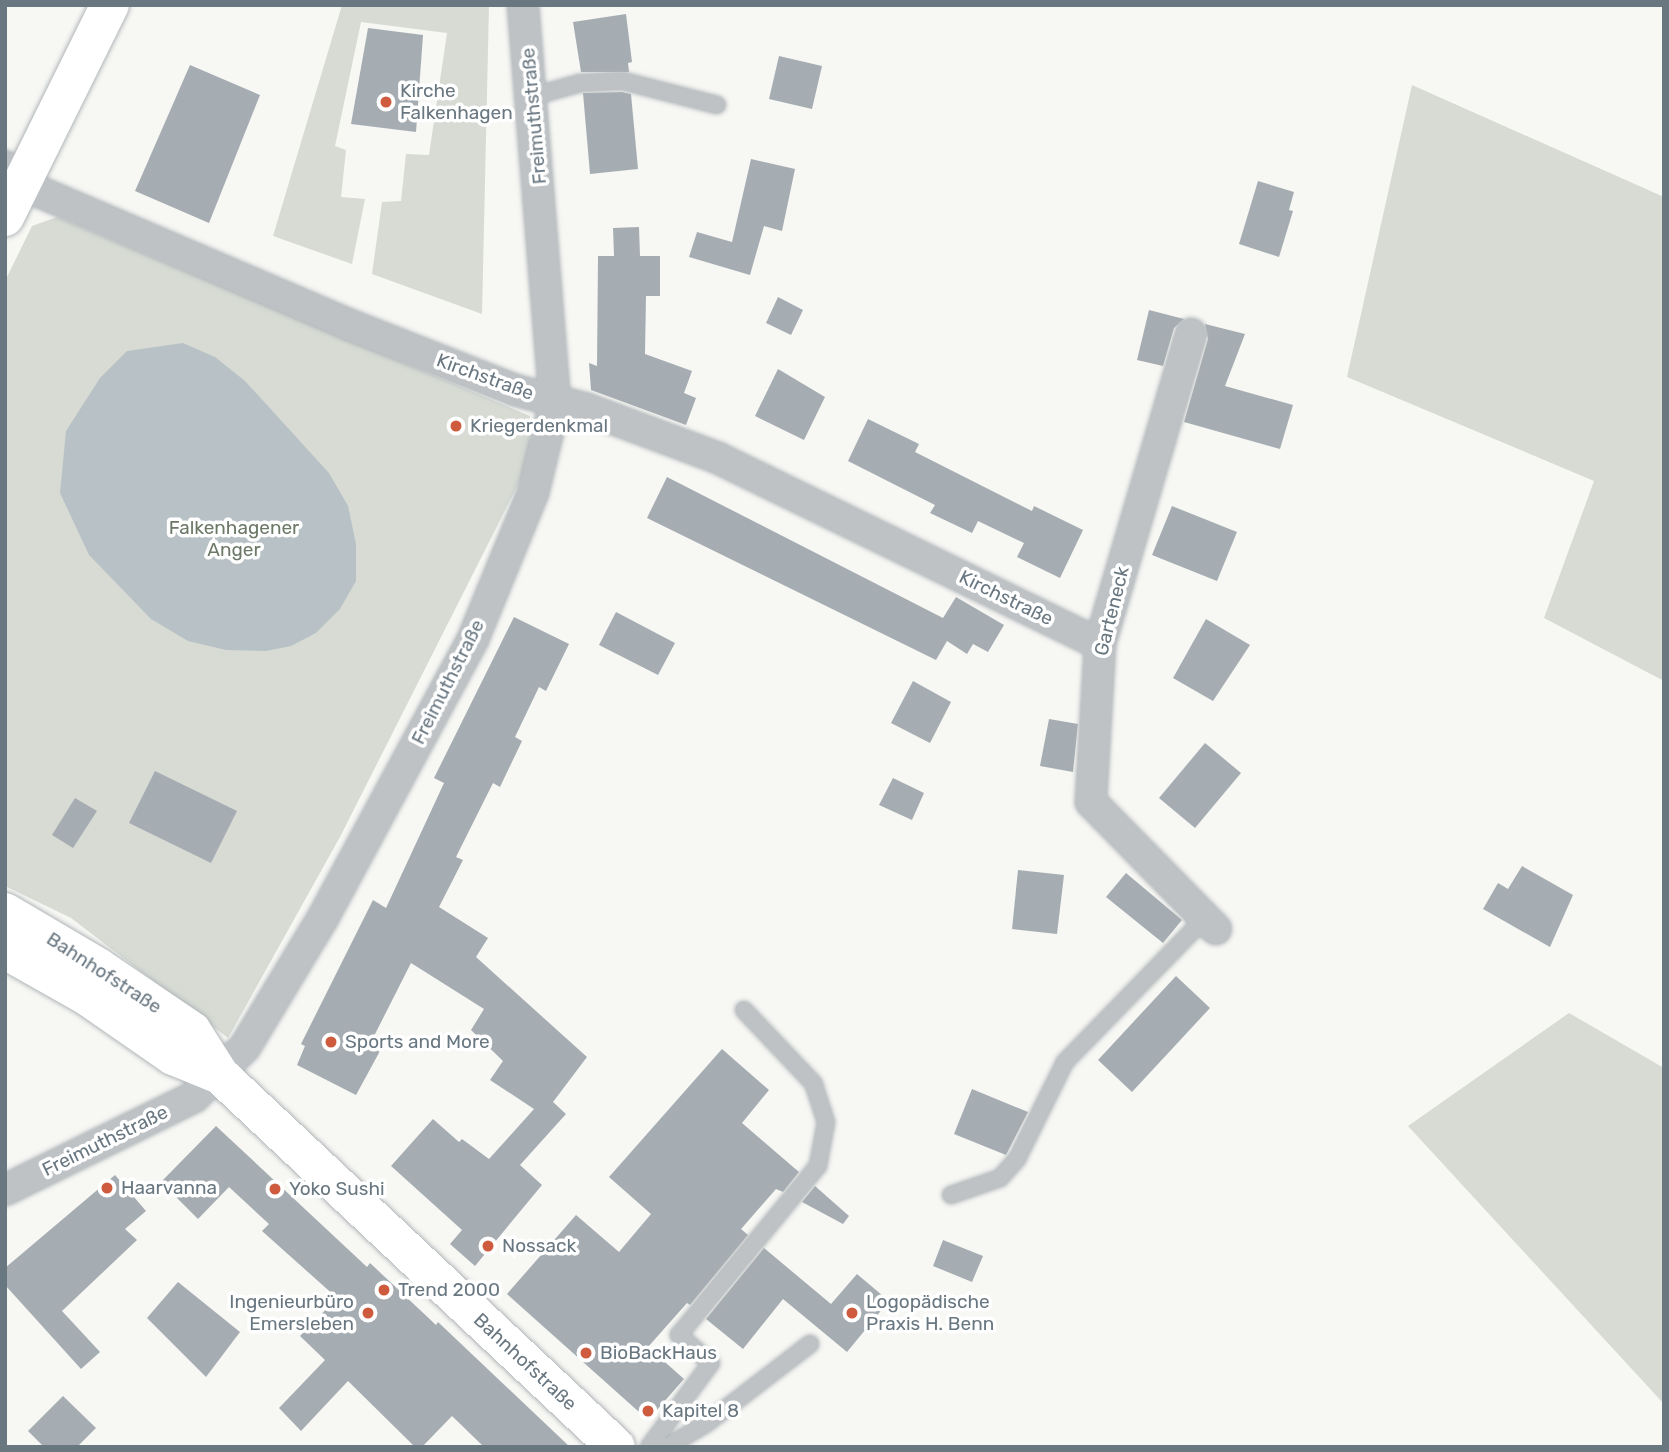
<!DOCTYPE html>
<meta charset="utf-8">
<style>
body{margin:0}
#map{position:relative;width:1669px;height:1452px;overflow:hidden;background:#f7f7f4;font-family:Rubik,sans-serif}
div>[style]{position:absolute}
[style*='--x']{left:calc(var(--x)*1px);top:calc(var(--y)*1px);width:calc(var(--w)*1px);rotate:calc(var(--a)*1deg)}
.green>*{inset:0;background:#d7dbd4}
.water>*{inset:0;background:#b8c2c6}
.building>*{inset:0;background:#a6adb2}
.roads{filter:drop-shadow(0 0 2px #b1b6b9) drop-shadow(0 0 2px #b1b6b9)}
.lane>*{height:16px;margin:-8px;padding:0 8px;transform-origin:8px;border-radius:8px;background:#bec2c5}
.street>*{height:30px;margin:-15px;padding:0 15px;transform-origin:15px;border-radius:15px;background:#bec2c5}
.secondary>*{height:38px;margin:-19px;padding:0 19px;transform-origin:19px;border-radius:19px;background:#fff}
.dots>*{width:19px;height:19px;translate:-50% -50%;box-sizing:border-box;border:4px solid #fff;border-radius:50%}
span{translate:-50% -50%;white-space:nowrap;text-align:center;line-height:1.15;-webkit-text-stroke:7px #fff;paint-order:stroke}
.poi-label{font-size:19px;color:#697781}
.left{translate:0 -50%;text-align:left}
.right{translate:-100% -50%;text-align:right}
.street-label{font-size:19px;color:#697781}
.park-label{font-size:19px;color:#6c7967}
.frame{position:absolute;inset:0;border:7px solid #697781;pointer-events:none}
</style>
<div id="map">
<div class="green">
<i style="clip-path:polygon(342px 5px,489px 5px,482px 314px,372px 274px,382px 202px,401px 201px,406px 154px,429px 155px,447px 33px,361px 22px,335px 146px,346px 150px,341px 197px,365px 199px,352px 264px,273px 236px)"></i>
<i style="clip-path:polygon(1412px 85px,1664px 197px,1664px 681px,1544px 618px,1594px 481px,1347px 377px)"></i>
<i style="clip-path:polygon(57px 217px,530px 416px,529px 463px,340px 837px,228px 1038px,71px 918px,5px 886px,5px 281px,32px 226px)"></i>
<i style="clip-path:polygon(1569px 1013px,1664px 1068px,1664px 1404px,1408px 1126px)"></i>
</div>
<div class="water">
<i style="clip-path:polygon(183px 343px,215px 357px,245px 381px,329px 473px,348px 506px,356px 544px,356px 581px,340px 609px,316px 633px,291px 646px,266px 651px,226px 650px,188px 641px,151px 619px,89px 555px,60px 493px,66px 431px,100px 378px,127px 351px)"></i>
</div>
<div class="building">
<i style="clip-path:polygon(626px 14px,632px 62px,628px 63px,629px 72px,581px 72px,573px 22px)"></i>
<i style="clip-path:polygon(368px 28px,423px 35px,416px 132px,351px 124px)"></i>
<i style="clip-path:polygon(779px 56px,822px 66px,812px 109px,769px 99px)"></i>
<i style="clip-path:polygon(190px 65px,260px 95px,209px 223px,135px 191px)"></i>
<i style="clip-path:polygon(622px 92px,631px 94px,638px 169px,590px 174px,583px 93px)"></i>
<i style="clip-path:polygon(751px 159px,795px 169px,782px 231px,764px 226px,750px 275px,689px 257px,697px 232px,732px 242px)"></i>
<i style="clip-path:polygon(1258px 181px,1294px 192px,1289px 210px,1293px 211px,1279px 257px,1239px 244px)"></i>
<i style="clip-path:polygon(639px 227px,640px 256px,660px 256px,660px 296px,646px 296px,645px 354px,692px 371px,684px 393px,696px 398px,686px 425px,591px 390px,589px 363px,597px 366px,598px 256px,614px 256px,613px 228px)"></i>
<i style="clip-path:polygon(778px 297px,803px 310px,791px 335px,766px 323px)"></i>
<i style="clip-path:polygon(1149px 310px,1184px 319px,1174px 328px,1163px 366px,1137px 360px)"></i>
<i style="clip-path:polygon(1205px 324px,1245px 334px,1225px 386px,1293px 405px,1280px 449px,1184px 422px,1208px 339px)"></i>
<i style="clip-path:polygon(778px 369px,825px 397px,804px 440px,755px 416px)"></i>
<i style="clip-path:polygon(868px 419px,919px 444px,915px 452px,1032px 511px,1034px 506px,1083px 530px,1060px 578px,1017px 557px,1024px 543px,978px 521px,972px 533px,930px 513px,935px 505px,848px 461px)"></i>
<i style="clip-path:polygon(667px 477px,943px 618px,956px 597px,1004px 625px,988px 652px,973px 644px,967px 654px,947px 641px,936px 660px,647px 518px)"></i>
<i style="clip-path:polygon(1172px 506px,1237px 532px,1217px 581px,1152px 555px)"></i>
<i style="clip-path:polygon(616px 612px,675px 643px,658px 675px,599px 645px)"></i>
<i style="clip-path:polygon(514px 617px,569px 644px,546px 691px,539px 687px,515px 737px,522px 741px,500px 787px,493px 783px,456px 857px,463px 860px,439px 907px,488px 938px,476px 957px,587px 1057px,553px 1102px,566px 1114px,520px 1165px,542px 1185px,475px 1266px,450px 1244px,462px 1230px,391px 1166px,433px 1119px,459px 1142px,462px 1139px,489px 1159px,534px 1109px,490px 1080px,503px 1061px,471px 1030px,484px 1009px,411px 963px,369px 1046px,380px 1051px,356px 1095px,297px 1065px,305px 1046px,301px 1044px,373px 900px,386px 908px,444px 783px,434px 778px)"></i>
<i style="clip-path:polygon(1206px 619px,1250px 645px,1213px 701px,1173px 678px)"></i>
<i style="clip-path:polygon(913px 681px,951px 702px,930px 743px,891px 723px)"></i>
<i style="clip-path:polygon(1049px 719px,1078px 724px,1073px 772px,1040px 766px)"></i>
<i style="clip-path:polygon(1205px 743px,1241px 773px,1195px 828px,1159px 798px)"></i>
<i style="clip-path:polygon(155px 771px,237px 811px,211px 863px,129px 823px)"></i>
<i style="clip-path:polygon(893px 778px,924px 793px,912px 820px,879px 805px)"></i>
<i style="clip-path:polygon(75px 798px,97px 811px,73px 848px,52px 835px)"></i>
<i style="clip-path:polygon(1522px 866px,1573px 895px,1550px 947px,1483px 909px,1498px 883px,1508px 889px)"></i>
<i style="clip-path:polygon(1018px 870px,1064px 875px,1057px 934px,1012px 929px)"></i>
<i style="clip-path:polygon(1126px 873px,1182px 920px,1163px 943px,1106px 897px)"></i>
<i style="clip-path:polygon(1176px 976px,1210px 1008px,1132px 1092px,1098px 1060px)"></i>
<i style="clip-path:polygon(722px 1049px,769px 1090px,742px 1123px,799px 1172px,783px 1192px,776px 1189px,741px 1229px,748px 1235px,690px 1305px,687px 1303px,648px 1347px,684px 1379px,648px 1420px,507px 1294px,576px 1215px,619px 1252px,651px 1214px,609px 1177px)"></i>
<i style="clip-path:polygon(972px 1089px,1028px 1112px,1006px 1155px,954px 1134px)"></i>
<i style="clip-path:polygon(216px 1126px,367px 1267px,370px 1263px,436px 1325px,438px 1322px,570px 1447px,484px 1447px,452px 1416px,422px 1447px,415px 1447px,348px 1381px,301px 1431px,279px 1408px,325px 1360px,300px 1336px,337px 1298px,262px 1231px,269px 1224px,229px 1187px,198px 1219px,161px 1182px)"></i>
<i style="clip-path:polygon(115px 1175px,146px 1211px,125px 1229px,137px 1240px,62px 1311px,100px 1352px,81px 1369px,5px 1285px,5px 1268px)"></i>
<i style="clip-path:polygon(815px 1186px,849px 1216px,843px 1224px,802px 1202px)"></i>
<i style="clip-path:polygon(943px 1240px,983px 1256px,972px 1282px,933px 1266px)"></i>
<i style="clip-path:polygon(764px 1248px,831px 1304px,857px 1274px,889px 1301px,847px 1352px,783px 1299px,743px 1349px,706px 1319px)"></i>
<i style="clip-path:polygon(178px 1282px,240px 1332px,206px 1377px,147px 1318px)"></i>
<i style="clip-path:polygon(63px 1396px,96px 1428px,77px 1447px,44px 1447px,28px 1431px)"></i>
</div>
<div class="roads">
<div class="lane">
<i style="--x:534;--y:96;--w:48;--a:-15.8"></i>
<i style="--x:580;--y:83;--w:43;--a:-2.7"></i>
<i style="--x:623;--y:81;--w:97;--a:14.3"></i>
<i style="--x:5;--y:159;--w:25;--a:26"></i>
<i style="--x:951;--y:1195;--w:52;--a:-19.1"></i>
<i style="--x:1000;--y:1178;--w:25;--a:-48"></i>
<i style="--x:1017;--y:1159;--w:108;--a:-63.7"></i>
<i style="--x:1065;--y:1062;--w:201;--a:-45.8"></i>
<i style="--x:649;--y:1447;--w:104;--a:-53.6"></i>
<i style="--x:711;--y:1363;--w:43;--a:-138.8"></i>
<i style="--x:679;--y:1335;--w:219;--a:-50.6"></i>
<i style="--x:818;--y:1166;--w:45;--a:-79.7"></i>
<i style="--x:826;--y:1122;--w:40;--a:-108"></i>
<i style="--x:814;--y:1084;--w:102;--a:-133.4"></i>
<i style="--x:667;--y:1447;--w:47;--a:-31"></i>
<i style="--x:707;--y:1423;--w:130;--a:-37.5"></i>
</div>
<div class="street">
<i style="--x:21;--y:184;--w:358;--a:23.2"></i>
<i style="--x:350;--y:325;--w:177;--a:21.5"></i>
<i style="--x:515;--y:390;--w:74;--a:14.8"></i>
<i style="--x:587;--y:409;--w:140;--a:20.5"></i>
<i style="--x:718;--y:458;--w:425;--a:26"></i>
<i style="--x:1191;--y:334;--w:323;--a:106.4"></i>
<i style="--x:1100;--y:644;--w:158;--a:93.3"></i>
<i style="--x:1091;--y:802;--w:178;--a:45.5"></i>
<i style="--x:5;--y:1190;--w:211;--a:-26.2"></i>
<i style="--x:194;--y:1097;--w:71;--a:-44.4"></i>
<i style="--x:245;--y:1047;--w:153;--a:-58.9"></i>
<i style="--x:324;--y:916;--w:315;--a:-61.7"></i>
<i style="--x:473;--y:639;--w:158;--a:-67.7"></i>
<i style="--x:533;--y:493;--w:93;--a:-76.3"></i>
<i style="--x:555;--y:403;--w:399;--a:-94.6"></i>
</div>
<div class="secondary">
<i style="--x:5;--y:217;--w:237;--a:-63.7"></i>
<i style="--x:5;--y:912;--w:108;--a:30.6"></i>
<i style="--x:98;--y:967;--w:114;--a:34.2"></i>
<i style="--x:192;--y:1031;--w:52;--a:57.5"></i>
<i style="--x:220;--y:1075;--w:543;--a:43.21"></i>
<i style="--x:5;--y:950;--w:92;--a:29.4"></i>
<i style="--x:85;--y:995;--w:107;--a:34.7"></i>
<i style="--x:173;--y:1056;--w:51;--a:22"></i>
</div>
</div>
<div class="dots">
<i style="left:386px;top:102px;background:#ce5b3d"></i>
<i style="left:456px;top:426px;background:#ce5b3d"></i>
<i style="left:331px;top:1042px;background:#ce5b3d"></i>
<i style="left:107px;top:1188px;background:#ce5b3d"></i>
<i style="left:275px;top:1189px;background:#ce5b3d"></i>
<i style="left:488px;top:1246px;background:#ce5b3d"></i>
<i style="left:384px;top:1290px;background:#ce5b3d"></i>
<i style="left:368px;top:1313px;background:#ce5b3d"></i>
<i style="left:852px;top:1313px;background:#ce5b3d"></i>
<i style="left:586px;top:1353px;background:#ce5b3d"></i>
<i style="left:648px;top:1411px;background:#ce5b3d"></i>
</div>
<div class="poi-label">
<span class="left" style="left:400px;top:102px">Kirche<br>Falkenhagen</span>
<span class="left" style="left:470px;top:426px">Kriegerdenkmal</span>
<span class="left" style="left:345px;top:1042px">Sports and More</span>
<span class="left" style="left:121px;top:1188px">Haarvanna</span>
<span class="left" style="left:289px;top:1189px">Yoko Sushi</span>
<span class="left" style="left:502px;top:1246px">Nossack</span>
<span class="left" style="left:398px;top:1290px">Trend 2000</span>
<span class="right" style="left:354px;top:1313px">Ingenieurbüro<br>Emersleben</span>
<span class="left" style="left:866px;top:1313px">Logopädische<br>Praxis H. Benn</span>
<span class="left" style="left:600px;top:1353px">BioBackHaus</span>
<span class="left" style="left:662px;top:1411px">Kapitel 8</span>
</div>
<div class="street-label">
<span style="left:534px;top:116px;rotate:-95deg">Freimuthstraße</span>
<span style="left:485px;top:377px;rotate:20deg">Kirchstraße</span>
<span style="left:1006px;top:598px;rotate:26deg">Kirchstraße</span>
<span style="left:1112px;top:611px;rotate:-76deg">Garteneck</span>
<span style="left:448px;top:682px;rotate:-63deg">Freimuthstraße</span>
<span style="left:104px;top:973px;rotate:33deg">Bahnhofstraße</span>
<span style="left:105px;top:1141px;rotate:-26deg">Freimuthstraße</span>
<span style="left:525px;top:1362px;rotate:43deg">Bahnhofstraße</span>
</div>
<div class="park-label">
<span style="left:234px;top:539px">Falkenhagener<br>Anger</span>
</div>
<div class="frame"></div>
</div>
